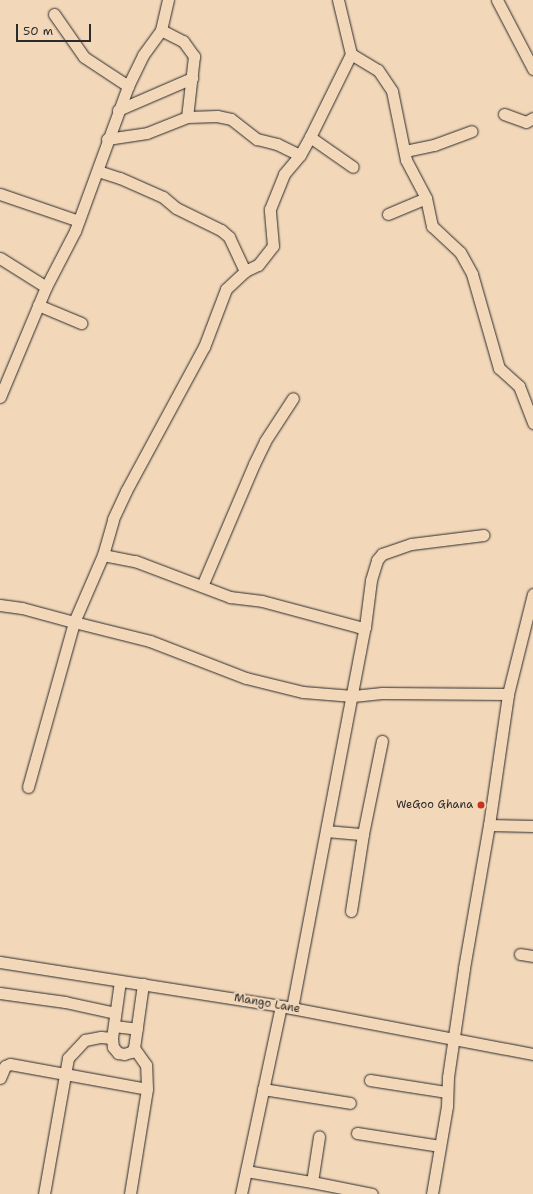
<!DOCTYPE html>
<style>
body{margin:0}
#map{position:relative;width:533px;height:1194px;overflow:hidden;background:#f2d7b9;font-family:"Shantell Sans",sans-serif}
div>[style]{position:absolute}
[style*='--x']{left:calc(var(--x)*1px);top:calc(var(--y)*1px);width:calc(var(--w)*1px);rotate:calc(var(--a)*1deg)}
.roads{filter:drop-shadow(0 0 1px #2b2b2b) drop-shadow(0 0 1px #2b2b2b)}
.minor>*{height:11px;margin:-5.5px;padding:0 5.5px;transform-origin:5.5px;border-radius:5.5px;background:#f2d7b9}
.dots>*{width:11px;height:11px;translate:-50% -50%;box-sizing:border-box;border:2px solid #f2d7b9;border-radius:50%}
span{translate:-50% -50%;white-space:nowrap;text-align:center;line-height:1.15;-webkit-text-stroke:4px #f2d7b9;paint-order:stroke}
.poi-label{font-size:11px;color:#2b2b2b}
.right{translate:-100% -50%;text-align:right}
.street-label{font-size:11px;color:#2b2b2b}
.scale{position:absolute;left:16px;top:24px;width:75px;height:18px;box-sizing:border-box;border:2px solid #2b2b2b;border-top:0;padding-left:5px;font-size:12px;line-height:14px;white-space:nowrap;color:#2b2b2b;-webkit-text-stroke:3px #f2d7b9;paint-order:stroke}
</style>
<div id="map">
<div class="roads">
<div class="minor">
<i style="--x:497;--y:0;--w:78;--a:62.4"></i>
<i style="--x:54;--y:14;--w:52;--a:55.1"></i>
<i style="--x:84;--y:57;--w:53;--a:33.4"></i>
<i style="--x:161;--y:30;--w:25;--a:27"></i>
<i style="--x:183;--y:41;--w:19;--a:54"></i>
<i style="--x:194;--y:56;--w:61;--a:96.5"></i>
<i style="--x:351;--y:54;--w:31;--a:31"></i>
<i style="--x:378;--y:70;--w:25;--a:56"></i>
<i style="--x:392;--y:91;--w:70;--a:78.5"></i>
<i style="--x:406;--y:160;--w:43;--a:62.2"></i>
<i style="--x:426;--y:198;--w:29;--a:78"></i>
<i style="--x:432;--y:226;--w:38;--a:43"></i>
<i style="--x:460;--y:252;--w:25;--a:61"></i>
<i style="--x:472;--y:274;--w:98;--a:74"></i>
<i style="--x:499;--y:368;--w:27;--a:42"></i>
<i style="--x:519;--y:386;--w:40;--a:69"></i>
<i style="--x:118;--y:110;--w:81;--a:-23.4"></i>
<i style="--x:504;--y:114;--w:23;--a:20"></i>
<i style="--x:526;--y:122;--w:8;--a:-30"></i>
<i style="--x:310;--y:137;--w:52;--a:34.9"></i>
<i style="--x:107;--y:139;--w:40;--a:-8.5"></i>
<i style="--x:147;--y:133;--w:43;--a:-21.8"></i>
<i style="--x:187;--y:117;--w:30;--a:-2"></i>
<i style="--x:217;--y:116;--w:14;--a:12"></i>
<i style="--x:231;--y:119;--w:33;--a:38"></i>
<i style="--x:257;--y:139;--w:21;--a:14"></i>
<i style="--x:277;--y:144;--w:25;--a:26"></i>
<i style="--x:405;--y:151;--w:30;--a:-12"></i>
<i style="--x:434;--y:145;--w:40;--a:-20.2"></i>
<i style="--x:98;--y:171;--w:23;--a:18"></i>
<i style="--x:120;--y:178;--w:47;--a:23.8"></i>
<i style="--x:163;--y:197;--w:17;--a:40"></i>
<i style="--x:176;--y:208;--w:50;--a:26.1"></i>
<i style="--x:221;--y:230;--w:11;--a:41"></i>
<i style="--x:229;--y:237;--w:38;--a:65"></i>
<i style="--x:0;--y:194;--w:83;--a:18.9"></i>
<i style="--x:388;--y:214;--w:41;--a:-22.8"></i>
<i style="--x:0;--y:258;--w:54;--a:32.2"></i>
<i style="--x:38;--y:305;--w:47;--a:22.7"></i>
<i style="--x:0;--y:397;--w:119;--a:-67.3"></i>
<i style="--x:46;--y:287;--w:63;--a:-62.6"></i>
<i style="--x:75;--y:231;--w:154;--a:-69.9"></i>
<i style="--x:128;--y:86;--w:34;--a:-64"></i>
<i style="--x:143;--y:55;--w:31;--a:-54"></i>
<i style="--x:161;--y:30;--w:31;--a:-77"></i>
<i style="--x:103;--y:555;--w:33;--a:11"></i>
<i style="--x:135;--y:561;--w:102;--a:20.8"></i>
<i style="--x:230;--y:597;--w:32;--a:7"></i>
<i style="--x:262;--y:601;--w:100;--a:15"></i>
<i style="--x:359;--y:627;--w:6;--a:0"></i>
<i style="--x:365;--y:627;--w:47;--a:-82.7"></i>
<i style="--x:371;--y:580;--w:21;--a:-73"></i>
<i style="--x:377;--y:560;--w:8;--a:-50"></i>
<i style="--x:382;--y:554;--w:31;--a:-19"></i>
<i style="--x:411;--y:544;--w:73;--a:-7.1"></i>
<i style="--x:202;--y:586;--w:133;--a:-66.9"></i>
<i style="--x:254;--y:464;--w:25;--a:-64"></i>
<i style="--x:265;--y:441;--w:51;--a:-56.9"></i>
<i style="--x:0;--y:605;--w:22;--a:8"></i>
<i style="--x:22;--y:608;--w:54;--a:15.1"></i>
<i style="--x:74;--y:622;--w:73;--a:-66.6"></i>
<i style="--x:103;--y:555;--w:37;--a:-74"></i>
<i style="--x:113;--y:519;--w:31;--a:-65"></i>
<i style="--x:126;--y:491;--w:164;--a:-61.6"></i>
<i style="--x:204;--y:347;--w:62;--a:-69.2"></i>
<i style="--x:226;--y:289;--w:26;--a:-43"></i>
<i style="--x:245;--y:271;--w:14;--a:-25"></i>
<i style="--x:258;--y:265;--w:24;--a:-52"></i>
<i style="--x:273;--y:246;--w:37;--a:-95"></i>
<i style="--x:270;--y:209;--w:38;--a:-68"></i>
<i style="--x:284;--y:174;--w:25;--a:-50"></i>
<i style="--x:300;--y:155;--w:21;--a:-61"></i>
<i style="--x:310;--y:137;--w:93;--a:-63.7"></i>
<i style="--x:351;--y:54;--w:56;--a:-103.5"></i>
<i style="--x:28;--y:787;--w:171;--a:-74.4"></i>
<i style="--x:74;--y:622;--w:78;--a:14"></i>
<i style="--x:150;--y:641;--w:103;--a:21.1"></i>
<i style="--x:246;--y:678;--w:59;--a:13.8"></i>
<i style="--x:303;--y:692;--w:50;--a:4.6"></i>
<i style="--x:353;--y:696;--w:29;--a:-6"></i>
<i style="--x:382;--y:693;--w:126;--a:0.5"></i>
<i style="--x:489;--y:825;--w:44;--a:1.3"></i>
<i style="--x:326;--y:831;--w:37;--a:5"></i>
<i style="--x:351;--y:911;--w:78;--a:-81.1"></i>
<i style="--x:363;--y:834;--w:95;--a:-78.5"></i>
<i style="--x:520;--y:954;--w:13;--a:9"></i>
<i style="--x:0;--y:962;--w:284;--a:8.9"></i>
<i style="--x:281;--y:1006;--w:257;--a:10.8"></i>
<i style="--x:120;--y:981;--w:58;--a:98"></i>
<i style="--x:112;--y:1038;--w:9;--a:84"></i>
<i style="--x:113;--y:1047;--w:8;--a:50"></i>
<i style="--x:118;--y:1053;--w:6;--a:9"></i>
<i style="--x:124;--y:1054;--w:7;--a:-16"></i>
<i style="--x:131;--y:1052;--w:5;--a:-53"></i>
<i style="--x:134;--y:1048;--w:65;--a:-82"></i>
<i style="--x:0;--y:993;--w:66;--a:7.9"></i>
<i style="--x:65;--y:1002;--w:51;--a:12.4"></i>
<i style="--x:292;--y:1008;--w:388;--a:-79.2"></i>
<i style="--x:114;--y:1026;--w:23;--a:7"></i>
<i style="--x:0;--y:1078;--w:13;--a:-67"></i>
<i style="--x:5;--y:1066;--w:5;--a:-22"></i>
<i style="--x:10;--y:1064;--w:139;--a:10.3"></i>
<i style="--x:370;--y:1080;--w:78;--a:8.9"></i>
<i style="--x:263;--y:1089;--w:88;--a:9.1"></i>
<i style="--x:357;--y:1133;--w:84;--a:8.9"></i>
<i style="--x:246;--y:1171;--w:67;--a:9.5"></i>
<i style="--x:312;--y:1182;--w:46;--a:-81.2"></i>
<i style="--x:312;--y:1182;--w:61;--a:11.3"></i>
<i style="--x:44;--y:1194;--w:138;--a:-80"></i>
<i style="--x:68;--y:1058;--w:25;--a:-47"></i>
<i style="--x:85;--y:1040;--w:16;--a:-11"></i>
<i style="--x:101;--y:1037;--w:11;--a:5"></i>
<i style="--x:130;--y:1194;--w:106;--a:-80.8"></i>
<i style="--x:147;--y:1089;--w:24;--a:-92"></i>
<i style="--x:146;--y:1065;--w:21;--a:-125"></i>
<i style="--x:241;--y:1194;--w:192;--a:-78"></i>
<i style="--x:432;--y:1194;--w:89;--a:-80.3"></i>
<i style="--x:447;--y:1106;--w:29;--a:-88"></i>
<i style="--x:448;--y:1077;--w:110;--a:-81.6"></i>
<i style="--x:464;--y:968;--w:145;--a:-80.1"></i>
<i style="--x:489;--y:825;--w:132;--a:-81.7"></i>
<i style="--x:508;--y:694;--w:103;--a:-76"></i>
</div>
</div>
<div class="dots">
<i style="left:481px;top:805px;background:#c8321e"></i>
</div>
<div class="poi-label">
<span class="right" style="left:473px;top:805px">WeGoo Ghana</span>
</div>
<div class="street-label">
<span style="left:267px;top:1004px;rotate:10deg">Mango Lane</span>
</div>
<div class="scale">50 m</div>
</div>
